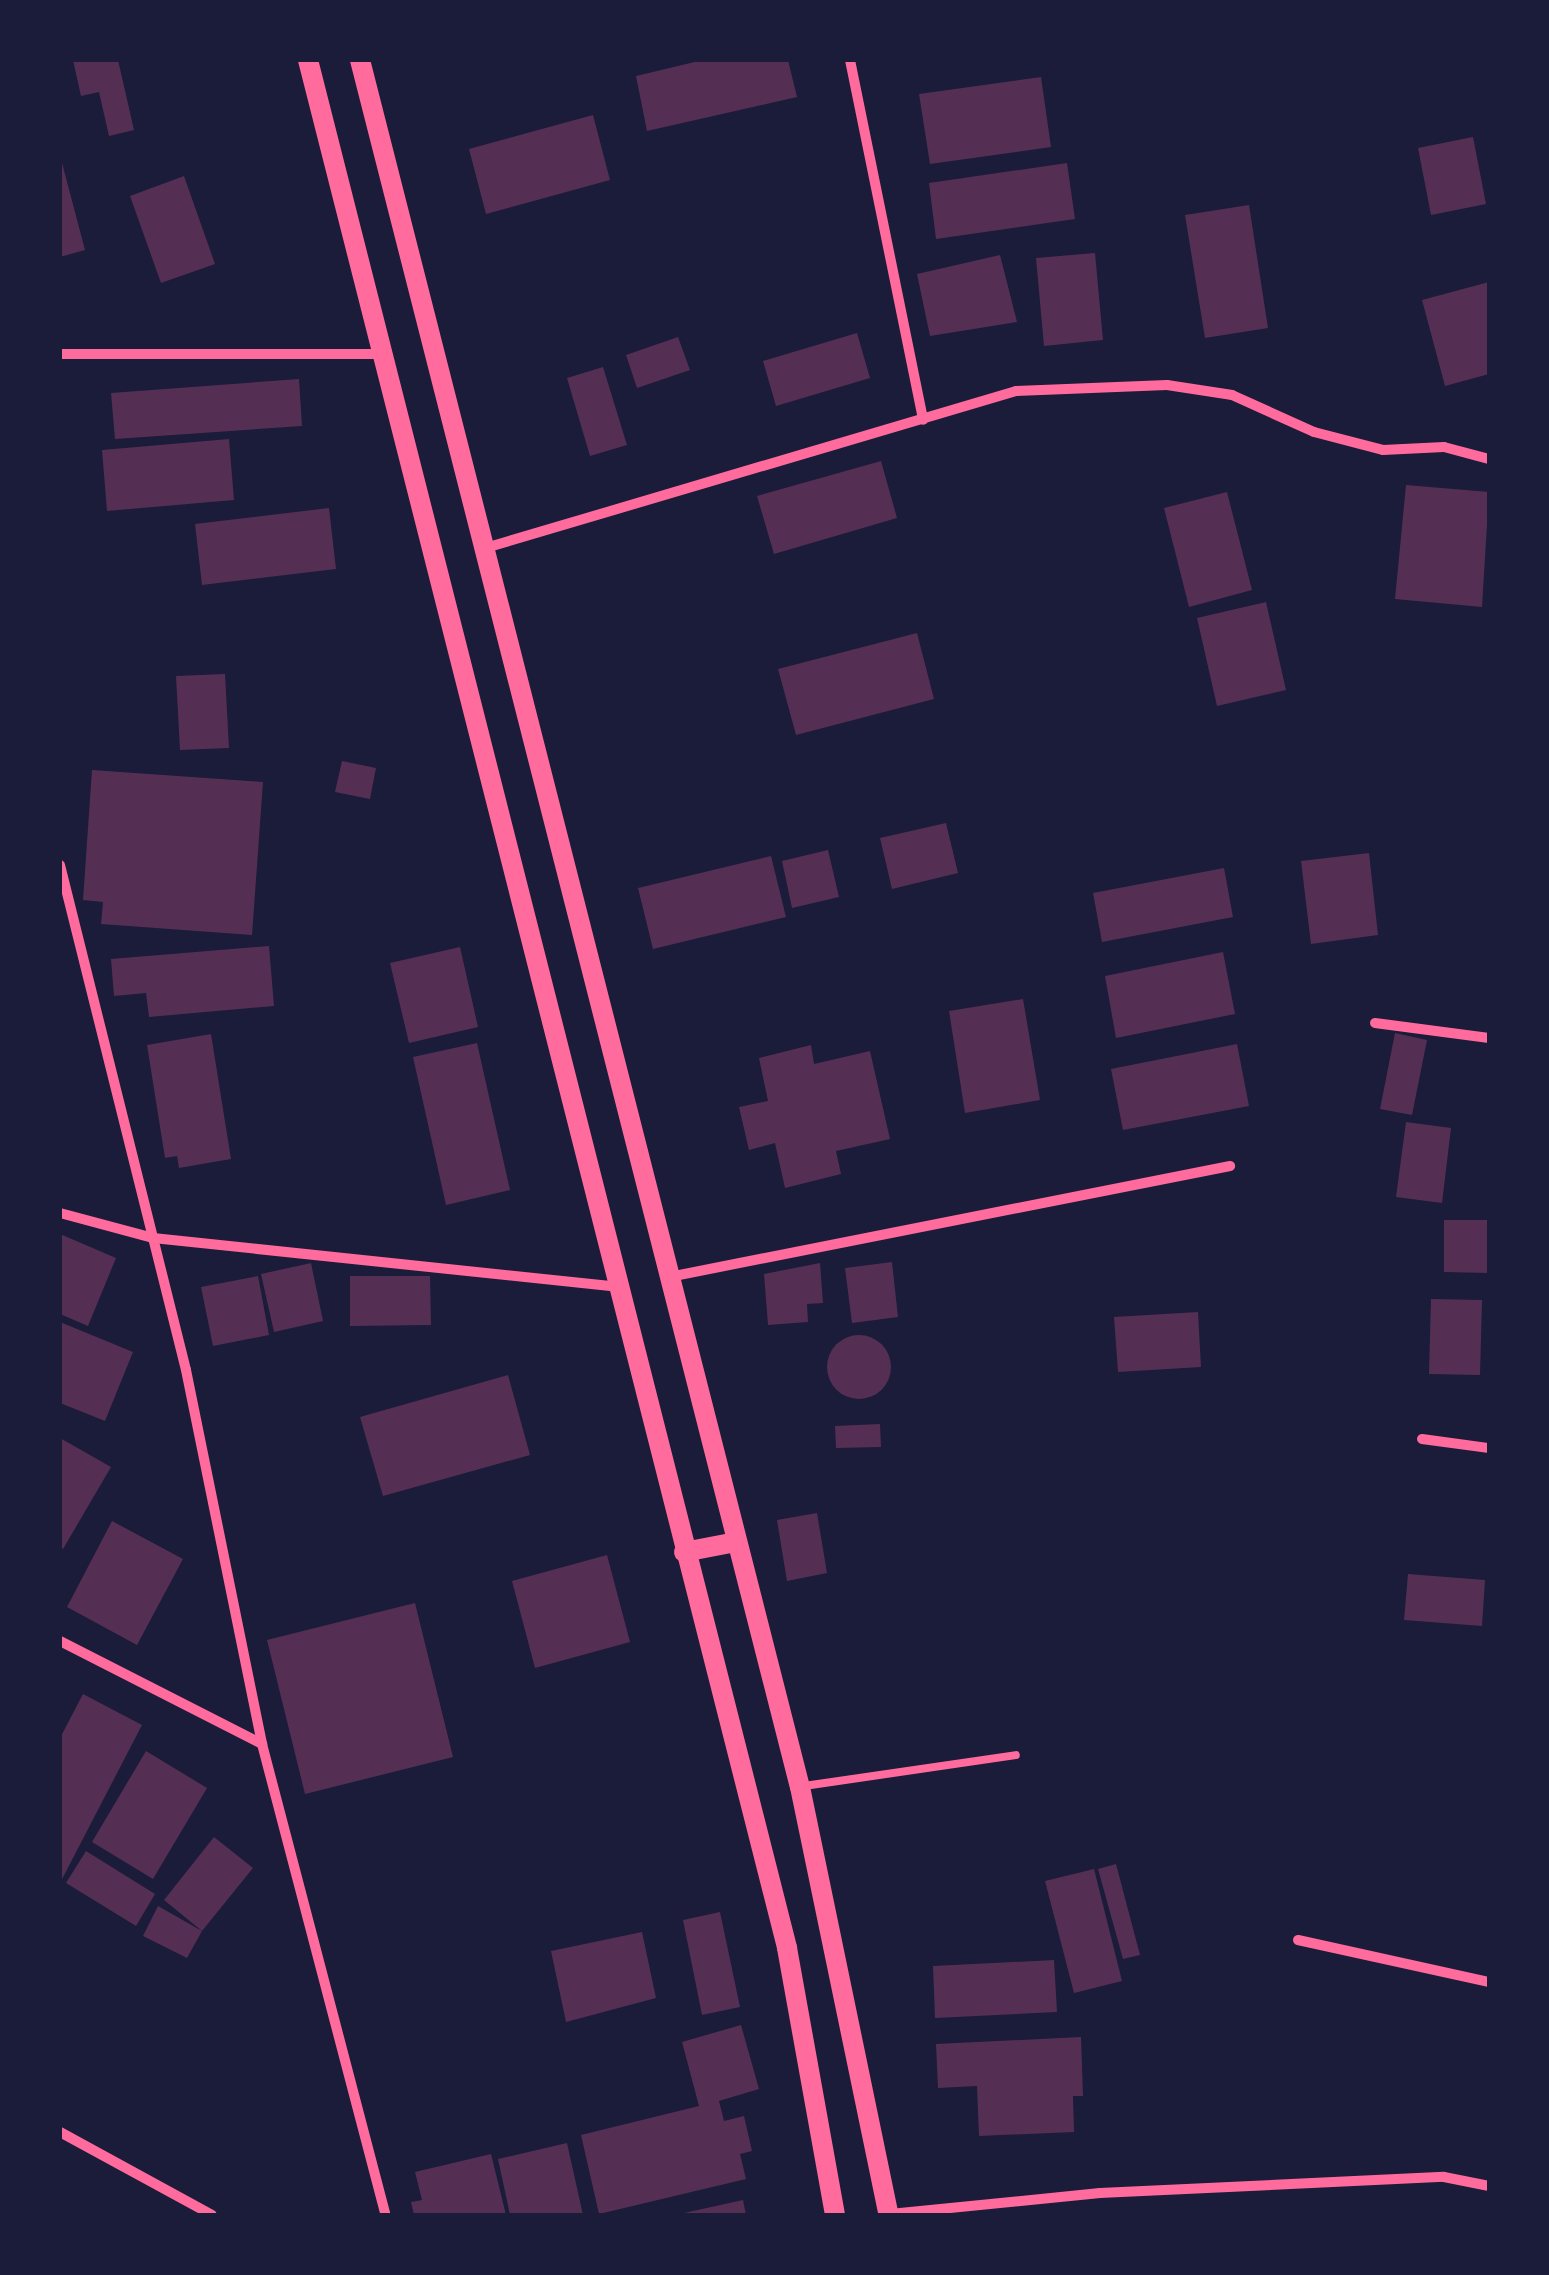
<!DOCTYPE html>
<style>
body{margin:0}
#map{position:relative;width:1549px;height:2275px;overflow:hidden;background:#1b1b3a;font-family:Helvetica,sans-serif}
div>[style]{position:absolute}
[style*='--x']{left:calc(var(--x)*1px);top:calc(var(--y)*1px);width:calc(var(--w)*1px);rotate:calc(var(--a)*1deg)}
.building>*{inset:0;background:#542f53}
.round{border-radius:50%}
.service>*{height:8px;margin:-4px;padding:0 4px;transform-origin:4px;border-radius:4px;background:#ff6b9d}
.minor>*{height:10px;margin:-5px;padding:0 5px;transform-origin:5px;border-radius:5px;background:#ff6b9d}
.secondary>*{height:20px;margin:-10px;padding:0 10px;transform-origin:10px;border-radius:10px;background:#ff6b9d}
span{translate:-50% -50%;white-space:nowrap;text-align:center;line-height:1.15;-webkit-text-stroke:10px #1b1b3a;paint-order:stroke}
.frame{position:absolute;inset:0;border:62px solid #1b1b3a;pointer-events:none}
</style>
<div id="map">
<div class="building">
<i style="clip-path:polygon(73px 60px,118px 60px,134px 130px,109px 136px,99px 92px,81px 96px)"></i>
<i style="clip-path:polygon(703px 60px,788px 60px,797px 97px,647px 131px,636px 76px)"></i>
<i style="clip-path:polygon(1041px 77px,1051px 147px,930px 164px,919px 94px)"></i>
<i style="clip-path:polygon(593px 115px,610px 180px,486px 214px,469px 149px)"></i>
<i style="clip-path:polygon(1473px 137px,1486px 204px,1431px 215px,1418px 148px)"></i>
<i style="clip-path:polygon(61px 159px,85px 250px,60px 257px,60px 160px)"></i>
<i style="clip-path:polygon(1067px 163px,1075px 219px,936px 239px,929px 183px)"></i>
<i style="clip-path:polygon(184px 176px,215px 264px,161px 283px,130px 196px)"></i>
<i style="clip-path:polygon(1249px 205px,1268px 328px,1205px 338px,1185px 215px)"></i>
<i style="clip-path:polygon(1095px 253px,1103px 340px,1044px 346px,1036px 258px)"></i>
<i style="clip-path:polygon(1000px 255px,1017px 322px,930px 336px,917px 274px)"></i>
<i style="clip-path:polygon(1489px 282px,1489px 374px,1445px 386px,1422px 300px)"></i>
<i style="clip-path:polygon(857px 333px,870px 378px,776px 406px,763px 361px)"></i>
<i style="clip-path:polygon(678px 337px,690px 370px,637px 388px,626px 355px)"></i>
<i style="clip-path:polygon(603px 367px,627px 445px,590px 456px,567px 378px)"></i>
<i style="clip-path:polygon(299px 379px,302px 426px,115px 439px,111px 393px)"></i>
<i style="clip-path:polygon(229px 439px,234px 500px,107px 511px,102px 450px)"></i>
<i style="clip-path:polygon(881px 461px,897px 518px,774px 554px,757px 496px)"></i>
<i style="clip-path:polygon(1406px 485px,1489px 492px,1482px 607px,1395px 599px)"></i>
<i style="clip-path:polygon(1227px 492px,1252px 590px,1189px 607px,1164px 508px)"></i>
<i style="clip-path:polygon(329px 508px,336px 569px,202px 585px,195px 524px)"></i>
<i style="clip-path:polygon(1266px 602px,1286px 690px,1217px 706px,1197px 618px)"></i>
<i style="clip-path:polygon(917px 633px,934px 699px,796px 735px,778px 669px)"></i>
<i style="clip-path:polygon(225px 674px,229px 748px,180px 750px,176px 676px)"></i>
<i style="clip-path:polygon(342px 761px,376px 768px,370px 799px,335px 792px)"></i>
<i style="clip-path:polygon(92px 770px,263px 782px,252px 935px,101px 924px,103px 902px,83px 900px)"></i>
<i style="clip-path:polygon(946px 823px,958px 873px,892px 889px,880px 838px)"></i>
<i style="clip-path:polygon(828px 850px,839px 897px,792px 908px,782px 861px)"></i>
<i style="clip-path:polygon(1369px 853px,1378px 935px,1311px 944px,1301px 861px)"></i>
<i style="clip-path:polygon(771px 856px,786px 917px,653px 949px,638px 888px)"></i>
<i style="clip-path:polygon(1224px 868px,1233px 917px,1102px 942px,1093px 893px)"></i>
<i style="clip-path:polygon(269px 946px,274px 1006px,149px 1017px,146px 993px,114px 996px,111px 959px)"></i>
<i style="clip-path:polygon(460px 947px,478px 1027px,409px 1043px,390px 963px)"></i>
<i style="clip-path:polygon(1223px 952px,1235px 1014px,1116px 1038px,1105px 976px)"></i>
<i style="clip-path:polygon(1023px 999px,1040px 1100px,965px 1113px,949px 1011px)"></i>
<i style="clip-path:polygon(1395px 1033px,1427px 1040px,1412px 1115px,1380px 1109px)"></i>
<i style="clip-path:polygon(211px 1034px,231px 1159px,179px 1168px,177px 1156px,165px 1158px,147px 1045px)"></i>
<i style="clip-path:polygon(477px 1043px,510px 1190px,446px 1205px,413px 1057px)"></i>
<i style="clip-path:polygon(1237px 1044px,1249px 1106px,1123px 1130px,1111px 1069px)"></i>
<i style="clip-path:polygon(811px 1045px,814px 1064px,870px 1051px,890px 1139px,836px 1151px,841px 1174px,785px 1188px,775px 1143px,749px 1150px,739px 1107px,768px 1101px,759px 1058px)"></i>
<i style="clip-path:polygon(1406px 1122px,1451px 1128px,1442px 1203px,1396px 1197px)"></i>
<i style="clip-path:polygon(1444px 1220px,1489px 1220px,1489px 1273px,1444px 1272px)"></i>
<i style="clip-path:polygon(60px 1234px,116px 1258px,88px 1326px,60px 1314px)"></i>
<i style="clip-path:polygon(892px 1262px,898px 1317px,852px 1323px,845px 1268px)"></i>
<i style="clip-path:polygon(311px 1263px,323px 1321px,274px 1332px,261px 1274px)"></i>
<i style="clip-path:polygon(820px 1263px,823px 1303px,807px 1304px,808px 1322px,768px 1325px,764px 1274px)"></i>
<i style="clip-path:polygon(258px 1276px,269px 1335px,213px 1346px,201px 1287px)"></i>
<i style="clip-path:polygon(350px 1276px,430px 1276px,431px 1325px,350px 1326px)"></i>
<i style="clip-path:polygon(1431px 1299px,1482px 1300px,1480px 1375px,1429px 1374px)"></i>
<i style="clip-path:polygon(1198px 1312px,1201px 1367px,1118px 1372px,1114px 1317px)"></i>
<i style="clip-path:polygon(60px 1322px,133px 1352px,105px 1421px,60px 1403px)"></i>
<i class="round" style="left:827px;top:1335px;width:64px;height:64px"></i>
<i style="clip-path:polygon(508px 1375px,530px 1455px,383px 1496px,360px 1417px)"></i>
<i style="clip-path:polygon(880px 1424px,881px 1447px,836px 1448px,835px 1426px)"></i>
<i style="clip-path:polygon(60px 1438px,111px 1467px,63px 1549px,60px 1547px)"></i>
<i style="clip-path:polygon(817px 1513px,827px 1573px,787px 1581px,777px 1520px)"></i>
<i style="clip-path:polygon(112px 1521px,183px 1559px,137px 1645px,67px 1607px)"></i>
<i style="clip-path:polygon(607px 1555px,630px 1642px,535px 1668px,512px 1581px)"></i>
<i style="clip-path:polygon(1408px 1574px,1485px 1580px,1482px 1626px,1404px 1620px)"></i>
<i style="clip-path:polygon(415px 1603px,453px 1757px,305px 1794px,267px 1640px)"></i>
<i style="clip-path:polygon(83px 1694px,142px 1725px,60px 1883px,60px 1738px)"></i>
<i style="clip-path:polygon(146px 1751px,207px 1788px,153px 1879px,92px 1842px)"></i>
<i style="clip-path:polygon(214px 1837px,253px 1868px,202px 1931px,164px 1900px)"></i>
<i style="clip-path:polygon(86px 1851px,155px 1894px,136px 1926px,66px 1883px)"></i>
<i style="clip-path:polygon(1116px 1864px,1140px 1955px,1123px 1959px,1098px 1869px)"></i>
<i style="clip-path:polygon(1094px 1869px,1122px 1981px,1074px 1993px,1045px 1881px)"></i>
<i style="clip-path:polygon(158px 1906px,202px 1931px,187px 1958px,143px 1936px)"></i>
<i style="clip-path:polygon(720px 1912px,740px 2007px,702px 2015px,683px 1920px)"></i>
<i style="clip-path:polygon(642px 1932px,656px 1998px,566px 2022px,551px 1951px)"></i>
<i style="clip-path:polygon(1054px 1960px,1057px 2012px,935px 2018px,933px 1966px)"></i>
<i style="clip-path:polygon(741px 2025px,759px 2089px,719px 2101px,724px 2121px,744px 2116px,752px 2151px,740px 2154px,746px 2179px,599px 2214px,581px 2135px,699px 2106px,682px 2042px)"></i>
<i style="clip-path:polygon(1081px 2037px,1083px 2096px,1073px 2096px,1074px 2132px,979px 2136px,977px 2086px,938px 2088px,936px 2044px)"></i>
<i style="clip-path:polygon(567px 2143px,583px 2215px,510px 2215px,498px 2159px)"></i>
<i style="clip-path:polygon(491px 2154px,506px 2215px,414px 2215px,411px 2202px,422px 2200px,415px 2172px)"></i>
<i style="clip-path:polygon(743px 2200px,746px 2215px,684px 2215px,684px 2213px)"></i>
</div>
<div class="service">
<i style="--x:804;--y:1786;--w:214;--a:-8.3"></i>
</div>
<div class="minor">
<i style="--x:850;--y:60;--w:367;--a:78.5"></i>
<i style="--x:60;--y:354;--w:321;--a:0"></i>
<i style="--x:482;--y:549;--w:557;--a:-16.48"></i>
<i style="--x:1016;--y:391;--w:151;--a:-2.3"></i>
<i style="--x:1167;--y:385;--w:66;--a:8.7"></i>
<i style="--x:1232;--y:395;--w:90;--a:24.3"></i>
<i style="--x:1314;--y:432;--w:71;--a:14.6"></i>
<i style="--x:1383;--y:450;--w:61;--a:-2.8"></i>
<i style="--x:1444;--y:447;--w:47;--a:14.9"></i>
<i style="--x:60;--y:865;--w:520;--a:75.99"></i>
<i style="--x:186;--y:1370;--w:382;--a:78.5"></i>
<i style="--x:262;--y:1744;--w:487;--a:75.3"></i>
<i style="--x:1375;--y:1023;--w:115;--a:7.5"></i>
<i style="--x:60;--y:1213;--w:96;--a:15"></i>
<i style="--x:153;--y:1238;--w:467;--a:6"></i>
<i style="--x:669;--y:1277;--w:572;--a:-11.19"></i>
<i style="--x:1422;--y:1439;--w:68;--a:7.7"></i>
<i style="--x:60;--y:1641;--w:227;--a:27"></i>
<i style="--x:1298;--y:1940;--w:196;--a:12.4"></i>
<i style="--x:60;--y:2132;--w:173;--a:28.6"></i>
<i style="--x:890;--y:2214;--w:211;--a:-5.7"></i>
<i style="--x:1100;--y:2193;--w:344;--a:-2.7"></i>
<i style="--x:1444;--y:2177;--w:46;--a:11.3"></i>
</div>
<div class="secondary">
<i style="--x:308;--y:60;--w:1948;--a:75.76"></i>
<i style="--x:787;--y:1948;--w:271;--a:79.8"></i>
<i style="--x:360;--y:60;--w:1782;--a:75.71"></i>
<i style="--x:800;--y:1787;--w:437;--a:78.3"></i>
<i style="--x:684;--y:1552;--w:53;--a:-10.9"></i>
</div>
<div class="frame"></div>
</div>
